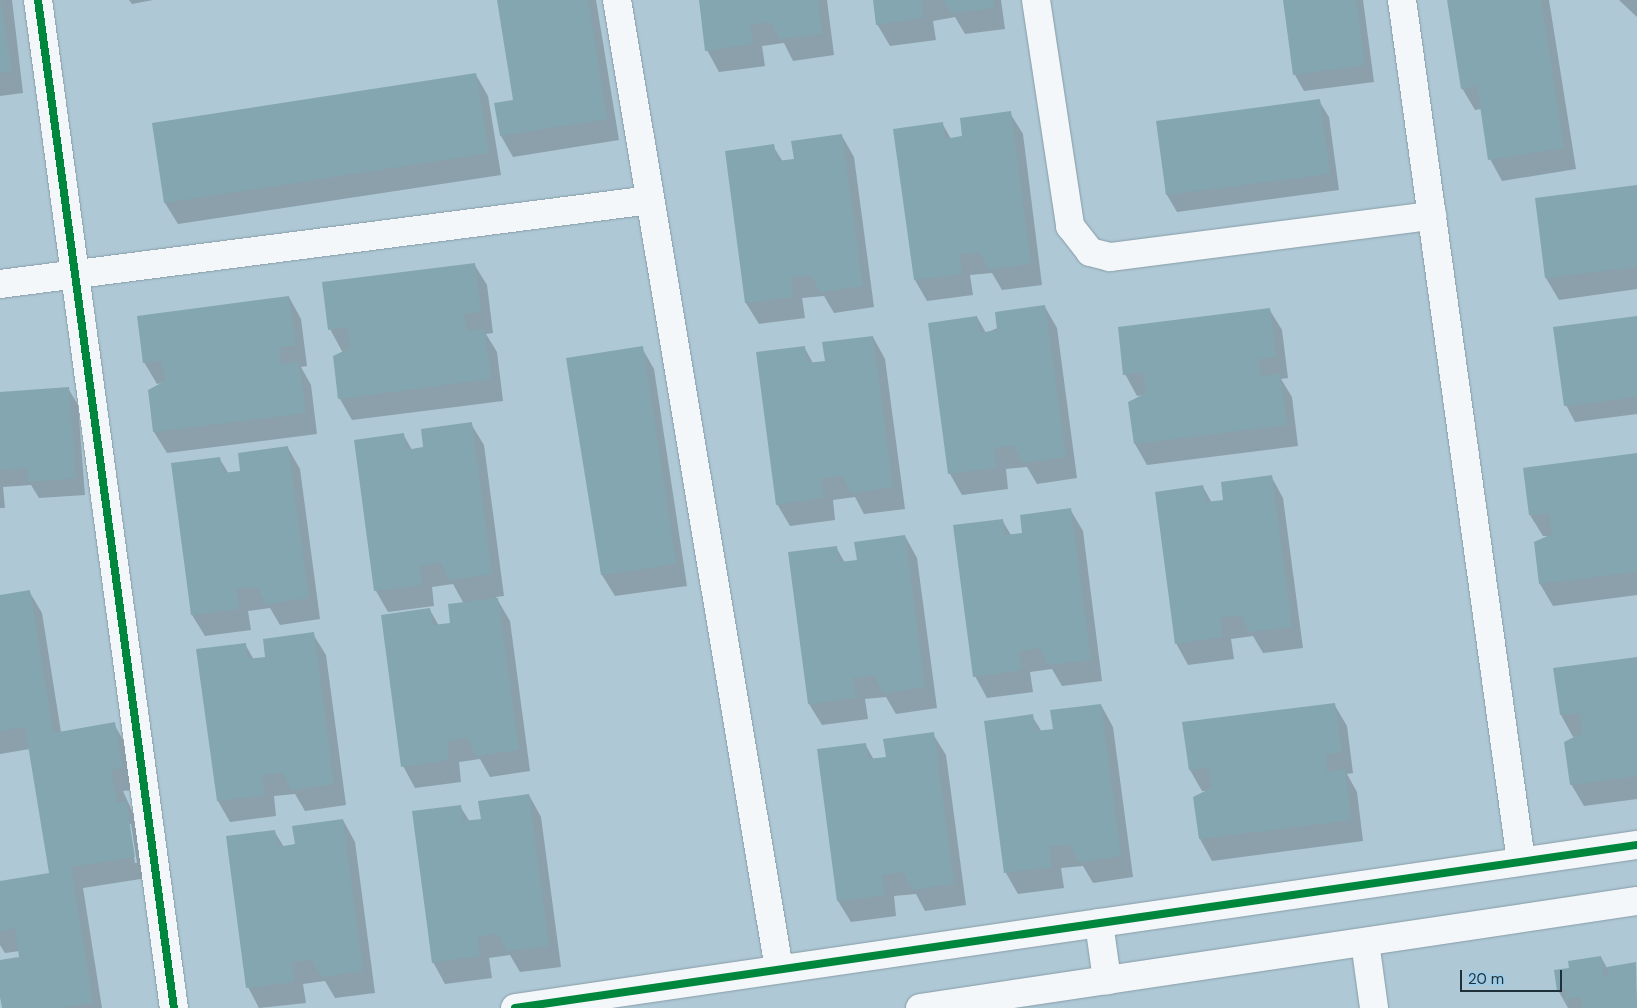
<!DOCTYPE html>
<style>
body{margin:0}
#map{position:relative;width:1637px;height:1008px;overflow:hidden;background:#aec8d6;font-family:"DM Sans",sans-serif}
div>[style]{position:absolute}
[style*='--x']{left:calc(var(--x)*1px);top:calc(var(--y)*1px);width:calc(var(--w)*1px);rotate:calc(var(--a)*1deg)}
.shadow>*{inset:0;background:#0003}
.building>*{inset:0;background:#83a6b1}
.roads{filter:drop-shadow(0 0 1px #889da7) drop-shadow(0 0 1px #889da7)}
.minor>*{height:28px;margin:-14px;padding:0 14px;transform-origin:14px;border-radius:14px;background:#f3f7f9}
.cycleway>*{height:8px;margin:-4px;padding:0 4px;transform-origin:4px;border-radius:4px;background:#00873e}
span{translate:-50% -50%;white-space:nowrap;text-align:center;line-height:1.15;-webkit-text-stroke:4px #9ecce6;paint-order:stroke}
.scale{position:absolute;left:1460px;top:970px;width:102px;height:22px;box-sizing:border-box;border:2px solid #1e313b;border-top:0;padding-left:6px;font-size:15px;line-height:18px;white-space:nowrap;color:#1e313b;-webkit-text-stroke:4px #9ecce6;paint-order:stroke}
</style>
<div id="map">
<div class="shadow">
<i style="clip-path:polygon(0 0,12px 0,23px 93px,0 96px)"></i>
<i style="clip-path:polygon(129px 0,153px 0,132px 4px)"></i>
<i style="clip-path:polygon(498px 0,596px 0,619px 140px,513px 157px,501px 136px,496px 104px,514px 101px)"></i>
<i style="clip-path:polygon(700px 0,827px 0,834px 55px,793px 61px,784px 43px,762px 46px,765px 66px,719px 72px,707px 50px)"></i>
<i style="clip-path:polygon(874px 0,1001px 0,1005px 29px,965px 34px,955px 17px,933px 21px,936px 40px,890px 46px,877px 24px)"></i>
<i style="clip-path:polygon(1284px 0,1363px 0,1374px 82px,1304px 91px,1295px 75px)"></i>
<i style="clip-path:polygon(1448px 0,1549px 0,1576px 169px,1502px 181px,1490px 159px,1482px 109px,1475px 110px,1462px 88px)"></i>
<i style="clip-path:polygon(1619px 0,1637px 0,1637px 17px)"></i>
<i style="clip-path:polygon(476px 75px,488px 96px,501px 175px,178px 224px,165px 203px,153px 124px)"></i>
<i style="clip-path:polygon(1319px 101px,1329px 117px,1339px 190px,1177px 212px,1167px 195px,1157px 122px)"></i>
<i style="clip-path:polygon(1010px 113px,1023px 134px,1042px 285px,1002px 290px,992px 273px,970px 275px,973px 295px,927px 301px,915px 280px,942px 123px,951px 139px,964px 137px)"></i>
<i style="clip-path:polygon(842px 136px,854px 157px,874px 307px,834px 313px,824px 296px,802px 298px,805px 318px,759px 324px,746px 303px,727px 152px,773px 146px,783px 162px,796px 160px)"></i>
<i style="clip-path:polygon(1637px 186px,1637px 289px,1559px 300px,1546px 278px,1536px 199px)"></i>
<i style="clip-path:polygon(474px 264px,487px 285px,493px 333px,486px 334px,497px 352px,503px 401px,352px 420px,340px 399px,343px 353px,330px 329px)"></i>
<i style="clip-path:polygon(289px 297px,301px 319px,307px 366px,301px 367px,311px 385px,317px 434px,167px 453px,154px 432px,163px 383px,157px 384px,144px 362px)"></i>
<i style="clip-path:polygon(1045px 307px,1057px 328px,1077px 478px,1037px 484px,1027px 467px,1006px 469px,1008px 489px,962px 495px,950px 474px,930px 324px,977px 317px,986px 333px)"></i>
<i style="clip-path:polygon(1269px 309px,1282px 330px,1288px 378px,1281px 379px,1292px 397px,1298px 446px,1147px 465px,1135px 444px,1144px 395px,1137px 396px,1125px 374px)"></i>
<i style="clip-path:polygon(1637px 318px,1637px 414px,1575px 422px,1566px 405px)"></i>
<i style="clip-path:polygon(873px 337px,885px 359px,905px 509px,864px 514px,855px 497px,833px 500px,835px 520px,790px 526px,777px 504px,804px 347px,813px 363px,826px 362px)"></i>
<i style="clip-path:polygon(642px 348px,654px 369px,687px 586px,615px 596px,602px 575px,568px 359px)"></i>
<i style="clip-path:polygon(68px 388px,78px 405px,85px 495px,39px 498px,31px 485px,3px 487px,5px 508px,0 508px,0 394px)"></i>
<i style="clip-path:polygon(471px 424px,484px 445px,504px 596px,496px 597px,510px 621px,530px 771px,490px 777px,480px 759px,459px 762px,461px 782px,415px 788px,403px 766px,430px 610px,439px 626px,452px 624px,464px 604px,453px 584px,432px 587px,434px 606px,388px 612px,376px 591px,403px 434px,412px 450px,425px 448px)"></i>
<i style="clip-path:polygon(288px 448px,300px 469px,320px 619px,280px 625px,270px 608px,248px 611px,251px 630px,205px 636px,192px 615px,172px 464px,219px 458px,229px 474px,241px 472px)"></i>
<i style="clip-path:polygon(1637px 454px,1637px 595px,1553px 606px,1540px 584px,1535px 543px,1550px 536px,1543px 536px,1530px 515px)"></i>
<i style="clip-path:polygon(1271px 476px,1283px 498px,1303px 648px,1263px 653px,1253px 636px,1231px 639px,1234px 659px,1188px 665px,1176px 643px,1203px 487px,1212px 503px,1225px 501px)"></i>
<i style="clip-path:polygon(1070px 509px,1083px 531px,1102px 681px,1062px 686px,1052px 669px,1030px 672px,1033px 692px,987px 698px,975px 676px,1002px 520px,1011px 535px,1024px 534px)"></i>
<i style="clip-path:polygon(905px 536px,917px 558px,937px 708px,896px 714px,886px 697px,865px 699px,868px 719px,822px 725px,809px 704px,836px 547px,845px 563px,858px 561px)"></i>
<i style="clip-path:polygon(evenodd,29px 591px,42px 613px,61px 732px,114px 724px,126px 745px,133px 790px,123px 791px,138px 824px,147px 878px,83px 888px,102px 1008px,3px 1008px,0 961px,21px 958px,20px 951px,5px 953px,0 945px,0 882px,50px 874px,30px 749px,0 754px,0 596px,29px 591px,128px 824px,131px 824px,137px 863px,135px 863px,128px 824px)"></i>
<i style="clip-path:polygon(313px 634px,326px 655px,346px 805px,305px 811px,295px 794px,274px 796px,276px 816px,230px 822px,218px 801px,198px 650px,245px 644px,254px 660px,267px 658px)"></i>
<i style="clip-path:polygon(1637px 658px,1637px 799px,1584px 806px,1571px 784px,1579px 736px,1573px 737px,1561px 715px,1555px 669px)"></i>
<i style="clip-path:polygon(1334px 704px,1347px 726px,1353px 773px,1347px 774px,1357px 792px,1363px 841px,1212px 861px,1200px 839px,1195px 798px,1208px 791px,1202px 791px,1190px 770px)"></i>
<i style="clip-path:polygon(1101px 705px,1113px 727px,1133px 877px,1093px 883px,1083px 866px,1061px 868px,1064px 888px,1018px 894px,1006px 873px,1032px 716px,1042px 732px,1055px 730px)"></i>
<i style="clip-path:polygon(933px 734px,946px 755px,966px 905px,925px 911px,916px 894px,894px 896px,896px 916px,851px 922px,838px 901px,865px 744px,874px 760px,887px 758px)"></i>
<i style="clip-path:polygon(529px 795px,541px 817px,561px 967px,520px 972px,510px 955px,489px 958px,492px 978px,445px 984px,433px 962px,460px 806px,470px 822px,482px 820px)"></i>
<i style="clip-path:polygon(343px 820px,355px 842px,375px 993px,335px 998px,325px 981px,303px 984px,306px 1003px,259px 1008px,248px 987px,274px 831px,284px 847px,297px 845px)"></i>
<i style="clip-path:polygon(1601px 957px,1607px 968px,1635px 964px,1637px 1008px,1568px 1008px,1558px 990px,1570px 969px)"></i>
</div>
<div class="building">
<i style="clip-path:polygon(0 0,12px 72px,0 73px)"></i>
<i style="clip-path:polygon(497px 0,588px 0,607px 119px,500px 136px,494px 103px,513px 100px)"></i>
<i style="clip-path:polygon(699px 0,818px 0,822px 34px,780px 39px,771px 22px,750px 25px,753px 44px,705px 51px)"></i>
<i style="clip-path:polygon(873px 0,922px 0,924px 18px,876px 25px)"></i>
<i style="clip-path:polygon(944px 0,993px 0,994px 8px,951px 13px)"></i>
<i style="clip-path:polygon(1283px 0,1356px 0,1365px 65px,1293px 75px)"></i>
<i style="clip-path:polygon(1447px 0,1541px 0,1564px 148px,1488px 160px,1477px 86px,1461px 89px)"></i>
<i style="clip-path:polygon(476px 73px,489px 153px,164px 203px,152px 123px)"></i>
<i style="clip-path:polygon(1320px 99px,1330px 174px,1166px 195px,1156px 121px)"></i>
<i style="clip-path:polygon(1011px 111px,1031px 264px,988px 269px,980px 252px,959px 254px,962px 274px,914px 280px,893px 129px,943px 122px,945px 139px,962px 136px,960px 118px)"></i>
<i style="clip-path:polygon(842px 134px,863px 286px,820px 292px,811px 275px,791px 277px,793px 297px,745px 303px,725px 151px,774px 144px,777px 161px,794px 159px,791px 141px)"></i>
<i style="clip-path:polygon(1637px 185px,1637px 267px,1545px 278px,1535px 198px)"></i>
<i style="clip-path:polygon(475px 263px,481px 312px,464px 314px,467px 331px,485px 329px,491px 379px,338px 399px,333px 356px,350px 348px,348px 327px,328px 330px,322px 282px)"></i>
<i style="clip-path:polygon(289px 296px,296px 345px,279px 347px,281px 364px,299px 362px,306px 413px,153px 432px,148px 390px,165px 381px,162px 361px,143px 363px,137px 316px)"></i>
<i style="clip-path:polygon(1045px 305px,1066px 457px,1023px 463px,1014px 446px,994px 448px,996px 468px,948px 474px,928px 323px,977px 316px,979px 333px,997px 330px,995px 312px)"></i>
<i style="clip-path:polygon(1270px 308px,1276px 357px,1259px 359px,1261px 376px,1280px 374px,1287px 425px,1134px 444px,1128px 402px,1146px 393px,1143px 372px,1123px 375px,1118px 327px)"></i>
<i style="clip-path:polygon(1637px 316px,1637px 397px,1564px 406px,1553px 327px)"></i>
<i style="clip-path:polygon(873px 336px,893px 487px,851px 493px,842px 476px,821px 478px,824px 498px,776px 505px,756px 352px,805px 346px,807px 363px,825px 361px,822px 342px)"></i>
<i style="clip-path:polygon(643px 346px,676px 564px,601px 575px,566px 358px)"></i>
<i style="clip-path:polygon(69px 387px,76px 478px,28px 482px,27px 468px,0 470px,0 392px)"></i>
<i style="clip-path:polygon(472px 422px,492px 574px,449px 580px,441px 562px,420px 566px,422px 585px,374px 591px,354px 440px,404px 433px,406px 450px,423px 447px,421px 429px)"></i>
<i style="clip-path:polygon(288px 446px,309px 598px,266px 604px,257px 587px,237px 589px,239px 609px,191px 615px,171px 463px,220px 457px,223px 473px,240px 471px,238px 453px)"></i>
<i style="clip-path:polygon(1637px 453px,1637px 572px,1539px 584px,1534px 542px,1552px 534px,1549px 513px,1529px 515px,1523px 468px)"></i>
<i style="clip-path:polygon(1272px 475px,1292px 627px,1249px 632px,1241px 615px,1220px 618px,1223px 637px,1175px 644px,1155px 492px,1203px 485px,1206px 502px,1223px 500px,1221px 482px)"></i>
<i style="clip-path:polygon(1071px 508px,1091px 660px,1048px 665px,1040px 648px,1019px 651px,1022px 670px,973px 677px,953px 525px,1003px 519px,1005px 535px,1022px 533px,1020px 515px)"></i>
<i style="clip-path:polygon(905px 535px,925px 687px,883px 693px,874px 675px,853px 678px,856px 698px,808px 704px,788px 552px,837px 546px,839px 562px,857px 560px,854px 542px)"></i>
<i style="clip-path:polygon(30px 590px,53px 733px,115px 722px,122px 768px,111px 770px,117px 803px,126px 801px,135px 857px,71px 867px,93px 1003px,60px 1008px,2px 1008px,0 997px,0 960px,19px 957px,15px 928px,0 931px,0 881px,49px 873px,25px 727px,0 731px,0 595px)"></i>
<i style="clip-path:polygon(498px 598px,519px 750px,476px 756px,467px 738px,447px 741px,449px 760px,401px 767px,381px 615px,430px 608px,433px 625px,450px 623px,448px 604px)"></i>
<i style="clip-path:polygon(314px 632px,334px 784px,291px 790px,283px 773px,262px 775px,265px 795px,217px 801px,196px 649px,246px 643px,248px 659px,265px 657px,263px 639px)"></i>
<i style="clip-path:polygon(1637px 657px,1637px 776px,1570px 785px,1564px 742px,1582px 733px,1580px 713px,1560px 715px,1553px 668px)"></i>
<i style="clip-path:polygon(1335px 703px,1342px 752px,1325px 754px,1327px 772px,1345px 769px,1351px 820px,1199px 839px,1193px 797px,1211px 788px,1208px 768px,1189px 770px,1182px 722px)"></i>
<i style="clip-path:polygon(1101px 704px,1121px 856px,1079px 862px,1070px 844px,1050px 847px,1052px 867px,1004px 873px,984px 721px,1033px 714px,1036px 731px,1053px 729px,1050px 710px)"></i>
<i style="clip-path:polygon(934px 732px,954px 884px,912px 890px,903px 872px,882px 875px,885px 895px,837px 901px,817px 749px,866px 743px,868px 759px,886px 757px,883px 739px)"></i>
<i style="clip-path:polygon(529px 794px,549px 946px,507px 951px,498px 934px,477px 937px,480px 956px,432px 963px,412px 811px,461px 805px,463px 821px,481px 819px,478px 801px)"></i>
<i style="clip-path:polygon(343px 819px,363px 971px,321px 977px,312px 960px,292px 962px,294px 982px,246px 988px,226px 836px,275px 830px,278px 847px,295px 844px,292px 826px)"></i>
<i style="clip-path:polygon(1601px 956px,1604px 976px,1609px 975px,1607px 967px,1636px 962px,1637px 1008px,1583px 1008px,1581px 997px,1566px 999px,1565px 989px,1557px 991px,1554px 970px,1569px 968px,1568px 961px)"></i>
</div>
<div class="roads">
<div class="minor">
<i style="--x:38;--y:0;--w:1017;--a:82.32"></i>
<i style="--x:617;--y:0;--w:982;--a:80.51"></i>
<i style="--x:1036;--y:0;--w:229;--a:81.4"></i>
<i style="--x:1070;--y:226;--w:33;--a:52"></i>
<i style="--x:1090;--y:252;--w:21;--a:14"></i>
<i style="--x:1110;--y:257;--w:325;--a:-7.3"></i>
<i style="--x:1402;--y:0;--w:869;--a:82.13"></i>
<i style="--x:0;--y:284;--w:655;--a:-7.36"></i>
<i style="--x:1099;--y:923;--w:58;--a:82"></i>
<i style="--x:1365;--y:942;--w:67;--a:82.2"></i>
<i style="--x:515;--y:1008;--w:1134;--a:-8.27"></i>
<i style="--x:920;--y:1008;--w:725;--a:-8.49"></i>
</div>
</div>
<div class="cycleway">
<i style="--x:38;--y:0;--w:1017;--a:82.32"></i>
<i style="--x:515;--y:1008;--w:1134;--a:-8.27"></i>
</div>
<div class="scale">20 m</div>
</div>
